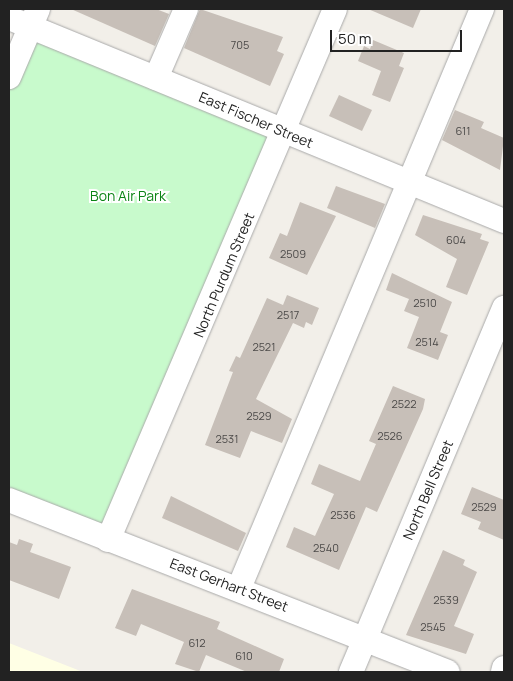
<!DOCTYPE html>
<style>
body{margin:0}
#map{position:relative;width:513px;height:681px;overflow:hidden;background:#f2efe9;font-family:Manrope,sans-serif}
div>[style]{position:absolute}
[style*='--x']{left:calc(var(--x)*1px);top:calc(var(--y)*1px);width:calc(var(--w)*1px);rotate:calc(var(--a)*1deg)}
.education>*{inset:0;background:#ffffe5}
.park>*{inset:0;background:#c8facc}
.building>*{inset:0;background:#c7bfb8}
.roads{filter:drop-shadow(0 0 1px #a9a9a9) drop-shadow(0 0 1px #a9a9a9)}
.minor>*{height:24px;margin:-12px;padding:0 12px;transform-origin:12px;border-radius:12px;background:#fff}
span{translate:-50% -50%;white-space:nowrap;text-align:center;line-height:1.15;-webkit-text-stroke:4px #fff;paint-order:stroke}
.number-label{font-size:11px;color:#4b4948}
.number-label span{-webkit-text-stroke-width:0}
.street-label{font-size:14px;color:#222}
.park-label{font-size:14px;color:#0c8416}
.frame{position:absolute;inset:0;border:10px solid #222;pointer-events:none}
.scale{position:absolute;left:330px;top:30px;width:132px;height:22px;box-sizing:border-box;border:2px solid #222;border-top:0;padding-left:6px;font-size:15px;line-height:18px;white-space:nowrap;color:#222;-webkit-text-stroke:4px #fff;paint-order:stroke}
</style>
<div id="map">
<div class="education">
<i style="clip-path:polygon(9px 643px,83px 672px,9px 672px)"></i>
</div>
<div class="park">
<i style="clip-path:polygon(30px 26px,285px 132px,108px 540px,9px 500px,9px 77px)"></i>
</div>
<div class="building">
<i style="clip-path:polygon(71px 9px,156px 9px,169px 14px,155px 46px)"></i>
<i style="clip-path:polygon(200px 9px,283px 37px,277px 51px,284px 54px,270px 86px,184px 48px)"></i>
<i style="clip-path:polygon(368px 9px,421px 9px,413px 28px)"></i>
<i style="clip-path:polygon(373px 40px,404px 53px,399px 66px,404px 68px,390px 102px,372px 95px,381px 71px,358px 61px,364px 46px,370px 49px)"></i>
<i style="clip-path:polygon(339px 95px,372px 110px,362px 131px,329px 116px)"></i>
<i style="clip-path:polygon(455px 110px,484px 122px,481px 128px,504px 138px,500px 170px,442px 140px)"></i>
<i style="clip-path:polygon(336px 186px,385px 204px,375px 228px,327px 208px)"></i>
<i style="clip-path:polygon(300px 202px,336px 216px,307px 275px,269px 258px,280px 233px,287px 236px)"></i>
<i style="clip-path:polygon(423px 215px,482px 234px,480px 239px,489px 242px,467px 295px,446px 287px,457px 259px,415px 235px)"></i>
<i style="clip-path:polygon(392px 273px,452px 302px,440px 332px,448px 335px,438px 360px,407px 348px,419px 317px,404px 311px,409px 299px,386px 290px)"></i>
<i style="clip-path:polygon(287px 295px,319px 308px,312px 325px,306px 322px,304px 328px,293px 323px,256px 399px,292px 419px,282px 443px,251px 431px,240px 458px,205px 445px,233px 372px,229px 371px,236px 356px,240px 358px,267px 298px,283px 305px)"></i>
<i style="clip-path:polygon(393px 386px,425px 399px,423px 409px,377px 512px,366px 507px,339px 570px,286px 547px,294px 527px,315px 536px,334px 494px,311px 484px,319px 464px,360px 481px,376px 444px,369px 441px)"></i>
<i style="clip-path:polygon(472px 487px,504px 500px,504px 540px,478px 529px,481px 522px,461px 514px)"></i>
<i style="clip-path:polygon(171px 496px,246px 533px,238px 551px,162px 518px)"></i>
<i style="clip-path:polygon(19px 539px,33px 544px,30px 552px,71px 567px,59px 599px,9px 580px,9px 542px,17px 545px)"></i>
<i style="clip-path:polygon(443px 550px,465px 560px,463px 565px,477px 572px,454px 626px,474px 634px,466px 654px,406px 635px)"></i>
<i style="clip-path:polygon(132px 589px,220px 622px,217px 629px,284px 659px,279px 672px,247px 672px,206px 655px,199px 672px,175px 664px,184px 642px,141px 624px,136px 636px,115px 628px)"></i>
</div>
<div class="roads">
<div class="minor">
<i style="--x:9;--y:18;--w:535;--a:22.3"></i>
<i style="--x:9;--y:77;--w:74;--a:-66.9"></i>
<i style="--x:156;--y:78;--w:75;--a:-66.5"></i>
<i style="--x:9;--y:500;--w:471;--a:21.4"></i>
<i style="--x:108;--y:540;--w:577;--a:-66.85"></i>
<i style="--x:239;--y:588;--w:628;--a:-67.23"></i>
<i style="--x:351;--y:672;--w:395;--a:-67.2"></i>
<i style="--x:503;--y:672;--w:4;--a:-76"></i>
</div>
</div>
<div class="number-label">
<span style="left:240px;top:45px">705</span>
<span style="left:463px;top:131px">611</span>
<span style="left:456px;top:240px">604</span>
<span style="left:293px;top:254px">2509</span>
<span style="left:425px;top:303px">2510</span>
<span style="left:288px;top:315px">2517</span>
<span style="left:427px;top:342px">2514</span>
<span style="left:264px;top:347px">2521</span>
<span style="left:404px;top:404px">2522</span>
<span style="left:259px;top:416px">2529</span>
<span style="left:390px;top:436px">2526</span>
<span style="left:227px;top:439px">2531</span>
<span style="left:484px;top:507px">2529</span>
<span style="left:343px;top:515px">2536</span>
<span style="left:326px;top:548px">2540</span>
<span style="left:446px;top:600px">2539</span>
<span style="left:433px;top:627px">2545</span>
<span style="left:197px;top:643px">612</span>
<span style="left:244px;top:656px">610</span>
</div>
<div class="street-label">
<span style="left:256px;top:120px;rotate:23deg">East Fischer Street</span>
<span style="left:224px;top:275px;rotate:-67deg">North Purdum Street</span>
<span style="left:428px;top:490px;rotate:-67deg">North Bell Street</span>
<span style="left:229px;top:585px;rotate:21deg">East Gerhart Street</span>
</div>
<div class="park-label">
<span style="left:128px;top:196px">Bon Air Park</span>
</div>
<div class="frame"></div>
<div class="scale">50 m</div>
</div>
